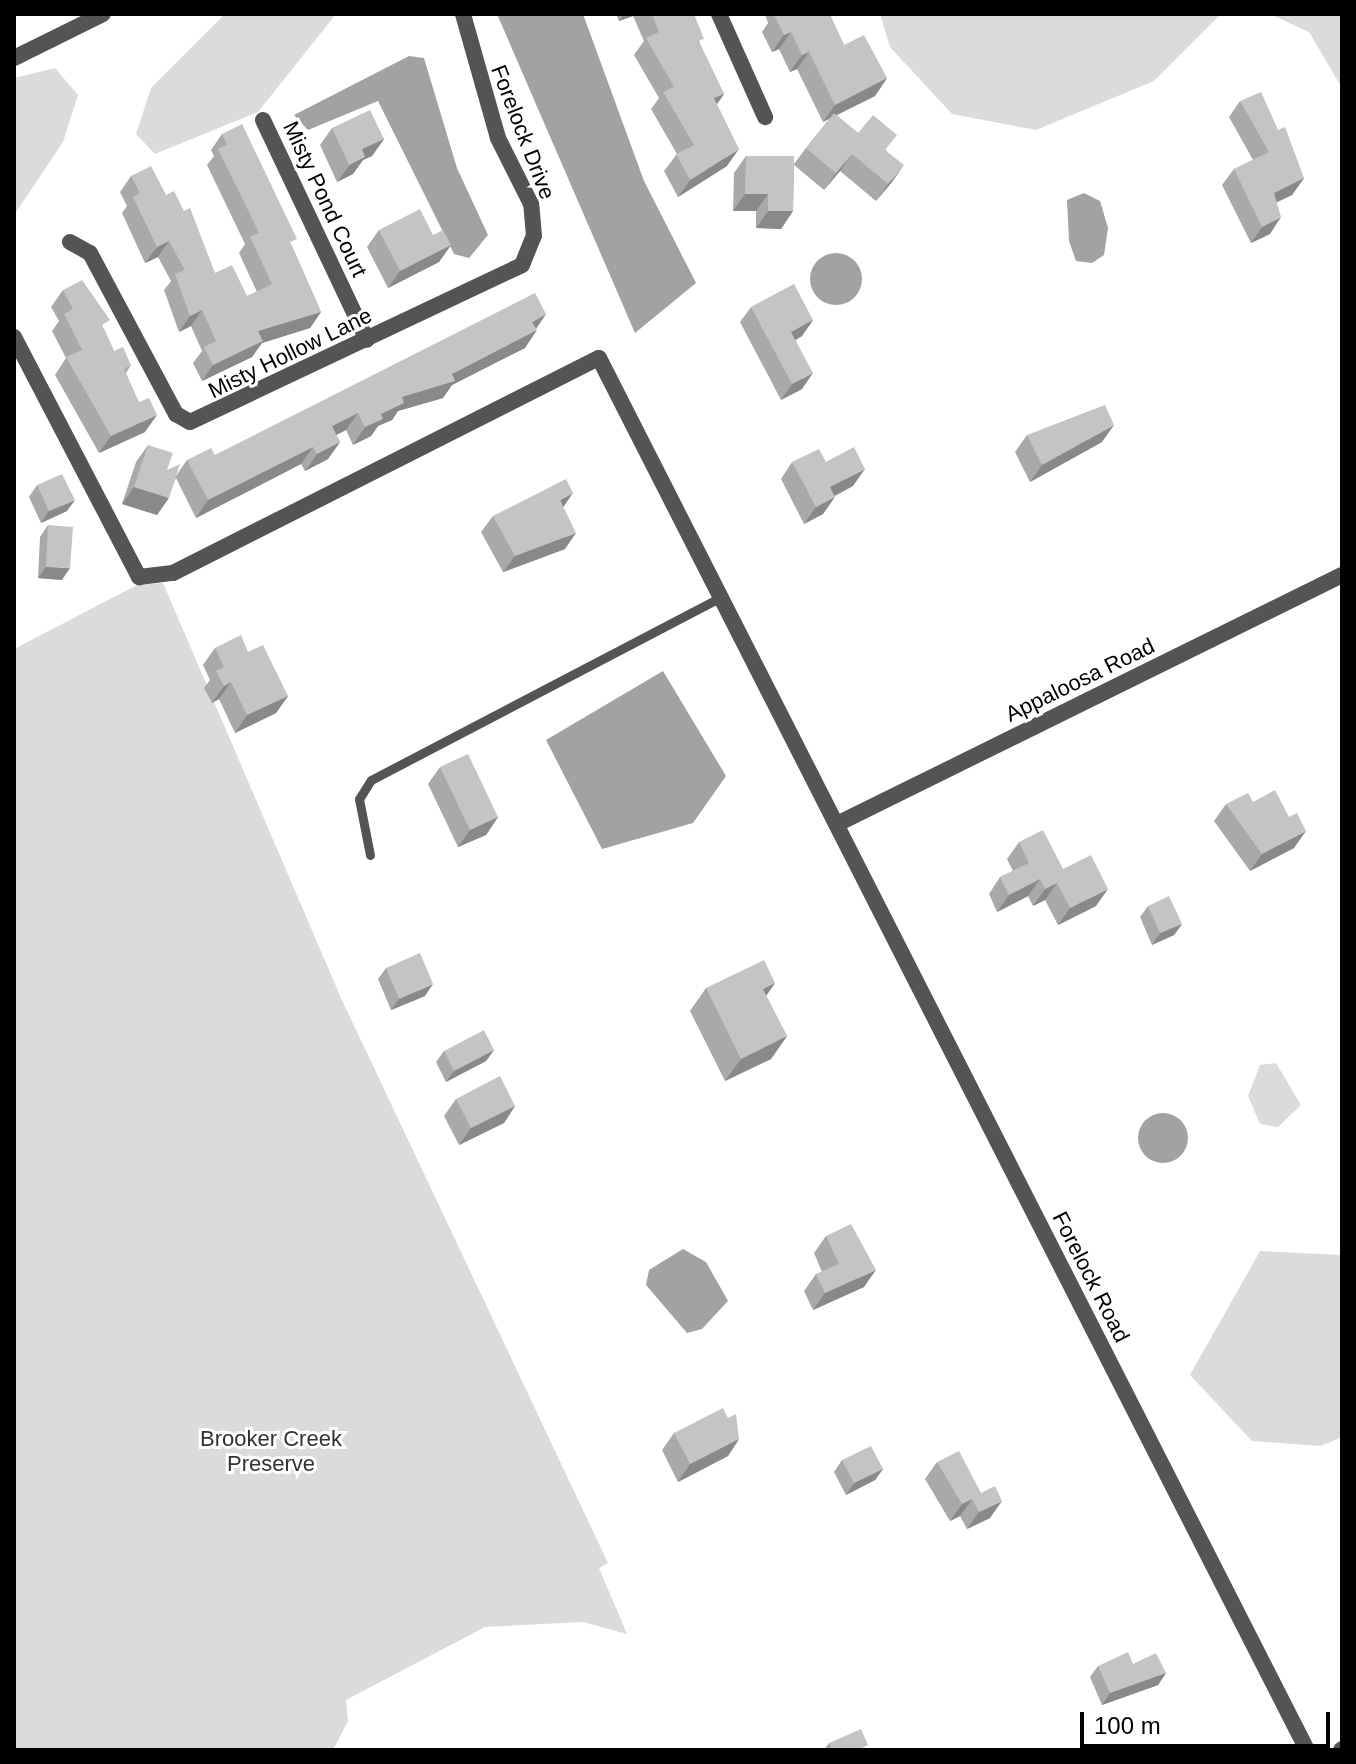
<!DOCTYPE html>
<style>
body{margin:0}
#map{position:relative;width:1356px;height:1764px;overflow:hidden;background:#fff;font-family:Arial,sans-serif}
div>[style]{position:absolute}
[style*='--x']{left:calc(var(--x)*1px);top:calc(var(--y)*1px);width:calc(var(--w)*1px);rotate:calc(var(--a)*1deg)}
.green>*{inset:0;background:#dbdbdb}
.water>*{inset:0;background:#a2a2a2}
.round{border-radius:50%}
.service>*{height:9px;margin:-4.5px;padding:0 4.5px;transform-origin:4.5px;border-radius:4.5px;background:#545454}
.minor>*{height:16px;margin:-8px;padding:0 8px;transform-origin:8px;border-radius:8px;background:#545454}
.wall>*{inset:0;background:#a9a9a9}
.shaded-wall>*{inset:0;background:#898989}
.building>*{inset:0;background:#c4c4c4}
span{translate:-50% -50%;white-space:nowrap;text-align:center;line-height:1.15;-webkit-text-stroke:6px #fff;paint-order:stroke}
.street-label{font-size:22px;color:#000}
.park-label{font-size:22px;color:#323232}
.frame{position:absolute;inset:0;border:16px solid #000;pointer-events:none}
.scale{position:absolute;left:1080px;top:1712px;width:250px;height:36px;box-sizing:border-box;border:4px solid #000;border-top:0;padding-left:10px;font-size:24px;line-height:28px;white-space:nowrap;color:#000;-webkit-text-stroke:6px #fff;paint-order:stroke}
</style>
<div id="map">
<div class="green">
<i style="clip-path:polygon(225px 14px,336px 14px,258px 112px,155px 154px,136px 134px,151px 88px)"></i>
<i style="clip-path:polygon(880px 14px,1221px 14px,1154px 81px,1036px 130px,952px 114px,890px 47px)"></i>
<i style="clip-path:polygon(1270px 14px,1342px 14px,1342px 88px,1309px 32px)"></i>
<i style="clip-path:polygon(55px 68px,78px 95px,63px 142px,14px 215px,14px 78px)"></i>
<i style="clip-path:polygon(163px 583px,341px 998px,608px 1563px,599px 1568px,627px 1634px,583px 1622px,485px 1627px,346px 1700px,348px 1721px,333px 1750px,14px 1750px,14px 649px,137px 585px)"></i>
<i style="clip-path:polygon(1276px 1063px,1301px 1105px,1278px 1127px,1260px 1124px,1248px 1096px,1260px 1065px)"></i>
<i style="clip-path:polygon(1260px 1251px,1342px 1255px,1342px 1437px,1321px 1446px,1252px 1441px,1190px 1375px)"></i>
</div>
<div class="water">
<i style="clip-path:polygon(497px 14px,583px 14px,644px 181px,696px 283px,635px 333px)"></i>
<i style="clip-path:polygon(409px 56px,424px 58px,457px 168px,488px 235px,469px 258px,454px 254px,378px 101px,308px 130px,294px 115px)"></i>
<i style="clip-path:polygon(1084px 193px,1100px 201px,1108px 228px,1104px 255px,1092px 263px,1076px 261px,1069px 241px,1067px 200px)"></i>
<i class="round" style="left:810px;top:253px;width:52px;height:52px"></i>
<i style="clip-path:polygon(663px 671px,726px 776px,693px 823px,602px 849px,546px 740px)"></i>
<i class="round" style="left:1138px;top:1113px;width:50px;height:50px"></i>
<i style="clip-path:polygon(683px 1249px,706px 1262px,728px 1301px,702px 1329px,687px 1333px,646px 1285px,649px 1270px)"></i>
</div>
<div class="service">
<i style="--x:370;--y:855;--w:57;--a:-101.1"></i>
<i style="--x:359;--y:799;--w:22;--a:-58"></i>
<i style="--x:371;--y:780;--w:395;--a:-27.6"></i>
</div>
<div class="minor">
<i style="--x:719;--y:14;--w:113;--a:65.9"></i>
<i style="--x:14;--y:58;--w:99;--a:-26.3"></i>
<i style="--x:263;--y:120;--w:243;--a:64.7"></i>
<i style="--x:70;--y:242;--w:23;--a:29"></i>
<i style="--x:90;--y:253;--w:183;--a:61.9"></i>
<i style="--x:176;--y:414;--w:16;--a:30"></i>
<i style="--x:190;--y:422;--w:367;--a:-25.3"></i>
<i style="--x:522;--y:265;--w:31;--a:-68"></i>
<i style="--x:534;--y:236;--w:32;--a:-95"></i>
<i style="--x:531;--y:204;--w:74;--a:-116.6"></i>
<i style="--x:498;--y:138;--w:129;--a:-105.8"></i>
<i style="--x:14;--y:337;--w:271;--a:62.5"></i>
<i style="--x:139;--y:577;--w:34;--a:-7"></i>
<i style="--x:173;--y:573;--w:477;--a:-26.8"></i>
<i style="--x:599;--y:358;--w:1562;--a:63.04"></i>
<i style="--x:837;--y:824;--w:563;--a:-26.25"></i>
<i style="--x:1341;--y:1750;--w:1;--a:-45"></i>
</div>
<div class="wall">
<i style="clip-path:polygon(616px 14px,694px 14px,700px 44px,724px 94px,717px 104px,727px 166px,678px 197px,664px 171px,677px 154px,651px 109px,659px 98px,634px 55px,644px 41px,633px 16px,619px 21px)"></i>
<i style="clip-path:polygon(765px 14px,832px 14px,831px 17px,844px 45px,887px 78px,875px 96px,836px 115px,858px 133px,887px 151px,892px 182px,876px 201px,840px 171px,824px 190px,794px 165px,793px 211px,781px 229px,756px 228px,756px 211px,733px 211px,734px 173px,746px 156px,794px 164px,806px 148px,830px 118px,823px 122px,797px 69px,790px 72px,779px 49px,772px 52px,762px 32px,768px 23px)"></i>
<i style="clip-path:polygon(1240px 101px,1278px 130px,1304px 178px,1292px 195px,1277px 202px,1270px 234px,1251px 243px,1222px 185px,1234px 169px,1253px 160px,1229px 117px)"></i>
<i style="clip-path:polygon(332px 128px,384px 139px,372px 156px,363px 160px,353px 174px,337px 182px,320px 145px)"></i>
<i style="clip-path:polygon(222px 134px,292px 246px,321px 312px,310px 328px,262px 343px,252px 357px,202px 381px,193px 363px,202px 351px,191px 326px,179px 332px,164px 290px,171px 281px,158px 257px,145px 263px,122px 213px,127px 206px,120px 192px,131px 176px,166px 195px,215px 273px,247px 296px,257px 292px,239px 253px,245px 244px,207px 165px,214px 156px,211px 150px)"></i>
<i style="clip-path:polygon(379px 230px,433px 235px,451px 245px,439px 262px,388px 288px,367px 247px)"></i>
<i style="clip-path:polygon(63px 290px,104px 329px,114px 351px,131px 365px,126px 373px,145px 432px,99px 453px,55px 375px,66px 358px,52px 331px,59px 321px,51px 307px)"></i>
<i style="clip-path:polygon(751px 307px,813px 320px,802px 336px,796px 340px,802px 389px,781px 400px,740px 322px)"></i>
<i style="clip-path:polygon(536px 329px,525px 348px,452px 385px,443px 398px,398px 411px,392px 420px,378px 426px,371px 436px,353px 445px,346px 430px,336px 435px,340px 442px,328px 459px,305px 471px,301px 464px,196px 518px,176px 478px,157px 515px,122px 504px,136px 462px,148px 445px,167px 470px,176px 476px,187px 460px,215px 455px)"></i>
<i style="clip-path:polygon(1027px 435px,1102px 442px,1030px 482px,1015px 452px)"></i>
<i style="clip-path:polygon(792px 462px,826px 462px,853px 486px,835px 496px,823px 514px,804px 524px,781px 479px)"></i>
<i style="clip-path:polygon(37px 485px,67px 511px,41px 523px,29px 497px)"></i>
<i style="clip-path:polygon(563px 507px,565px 549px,503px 572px,481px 532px,493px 516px)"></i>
<i style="clip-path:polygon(48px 525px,62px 580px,38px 578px,40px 537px)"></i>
<i style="clip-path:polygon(215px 648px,248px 652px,288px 696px,276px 713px,235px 733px,219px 699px,212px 703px,204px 688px,210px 680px,203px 665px)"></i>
<i style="clip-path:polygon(440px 767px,498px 817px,486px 835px,458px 847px,428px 784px)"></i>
<i style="clip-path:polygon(1253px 802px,1289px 817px,1294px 848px,1250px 871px,1214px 821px,1226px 804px)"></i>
<i style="clip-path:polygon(1019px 842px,1063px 869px,1096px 906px,1058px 925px,1045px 900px,1033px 906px,1028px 896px,997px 912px,989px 894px,1000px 877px,1013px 871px,1007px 859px)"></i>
<i style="clip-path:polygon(1148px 906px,1182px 924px,1174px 935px,1152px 945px,1140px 917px)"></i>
<i style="clip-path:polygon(386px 968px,425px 996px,391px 1010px,378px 979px)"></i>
<i style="clip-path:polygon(775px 983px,766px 996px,787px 1036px,771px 1059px,725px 1081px,690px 1011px,706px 988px)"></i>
<i style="clip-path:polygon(494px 1050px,486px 1061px,446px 1082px,436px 1062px,444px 1051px)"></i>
<i style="clip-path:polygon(456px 1099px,515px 1106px,504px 1123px,459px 1145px,444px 1116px)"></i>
<i style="clip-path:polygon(826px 1236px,864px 1287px,813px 1310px,804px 1291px,816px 1274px,822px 1272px,814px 1253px)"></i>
<i style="clip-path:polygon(728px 1418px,739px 1439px,728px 1456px,678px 1482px,662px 1450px,674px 1433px)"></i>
<i style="clip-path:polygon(842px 1460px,883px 1469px,875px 1480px,846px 1495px,834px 1472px)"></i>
<i style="clip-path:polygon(937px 1462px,990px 1518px,967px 1529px,960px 1516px,950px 1521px,925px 1479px)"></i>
<i style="clip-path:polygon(1133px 1664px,1166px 1673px,1158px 1685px,1102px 1705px,1090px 1677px,1098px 1666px)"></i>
<i style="clip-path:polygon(829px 1743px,865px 1750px,824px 1750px)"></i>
</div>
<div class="shaded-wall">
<i style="clip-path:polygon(624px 14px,635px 14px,633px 16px,619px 21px)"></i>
<i style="clip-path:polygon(791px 32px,779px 49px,772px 52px,784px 35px)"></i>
<i style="clip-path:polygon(809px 52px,797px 69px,790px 72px,802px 55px)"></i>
<i style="clip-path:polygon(887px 78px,875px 96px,823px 122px,835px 105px)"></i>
<i style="clip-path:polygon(724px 94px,712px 111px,714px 98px)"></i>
<i style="clip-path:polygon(384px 139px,372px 156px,363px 160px,353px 174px,337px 182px,362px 149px)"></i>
<i style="clip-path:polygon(739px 149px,727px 166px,678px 197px,690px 180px)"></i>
<i style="clip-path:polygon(852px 154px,840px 171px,824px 190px,836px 173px)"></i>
<i style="clip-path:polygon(904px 165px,892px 182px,876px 201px,888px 184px)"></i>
<i style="clip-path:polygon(1304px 178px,1292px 195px,1263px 209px,1274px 193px)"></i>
<i style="clip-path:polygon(745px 194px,768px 194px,756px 211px,733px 211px)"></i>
<i style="clip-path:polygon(768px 211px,793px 211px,781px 229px,756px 228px)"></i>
<i style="clip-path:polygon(1281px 217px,1270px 234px,1251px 243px,1262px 227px)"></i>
<i style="clip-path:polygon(169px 241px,158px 257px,145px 263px,157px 247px)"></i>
<i style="clip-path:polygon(451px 245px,439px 262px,388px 288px,400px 271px)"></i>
<i style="clip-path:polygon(202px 310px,191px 326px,179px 332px,190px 316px)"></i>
<i style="clip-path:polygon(321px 312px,310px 328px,262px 343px,252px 357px,202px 381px,213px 365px,258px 331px)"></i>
<i style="clip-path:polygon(546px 314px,534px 332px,532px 322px)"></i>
<i style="clip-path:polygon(813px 320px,802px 336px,780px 348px,791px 332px)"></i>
<i style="clip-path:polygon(537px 330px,525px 348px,452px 385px,443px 398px,398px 411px,392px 420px,378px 426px,371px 436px,353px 445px,365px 427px,402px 397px,452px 374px)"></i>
<i style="clip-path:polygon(813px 373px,802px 389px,781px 400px,792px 384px)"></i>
<i style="clip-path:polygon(358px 413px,346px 430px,320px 443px,332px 426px)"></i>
<i style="clip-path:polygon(157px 415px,145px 432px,99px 453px,111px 436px)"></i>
<i style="clip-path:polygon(1114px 425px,1102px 442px,1030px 482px,1042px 465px)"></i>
<i style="clip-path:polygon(340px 442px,328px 459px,305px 471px,317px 454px)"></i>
<i style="clip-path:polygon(313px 447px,301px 464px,196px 518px,208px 500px)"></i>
<i style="clip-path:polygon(865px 469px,853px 486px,818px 504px,830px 487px)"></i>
<i style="clip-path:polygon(134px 487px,169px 498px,157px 515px,122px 504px)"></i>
<i style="clip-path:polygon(573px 493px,562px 509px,560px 500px)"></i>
<i style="clip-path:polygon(835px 497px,823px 514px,804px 524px,816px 507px)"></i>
<i style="clip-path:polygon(75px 500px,67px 511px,41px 523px,49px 511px)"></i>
<i style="clip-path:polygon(576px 533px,565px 549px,503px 572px,515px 556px)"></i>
<i style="clip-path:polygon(46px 567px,70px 568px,62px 580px,38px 578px)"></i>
<i style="clip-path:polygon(231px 682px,219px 699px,212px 703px,224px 686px)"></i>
<i style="clip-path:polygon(288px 696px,276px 713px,235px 733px,247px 715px)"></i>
<i style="clip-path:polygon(498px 817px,486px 835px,458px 847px,470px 830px)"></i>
<i style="clip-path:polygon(1306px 831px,1294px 848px,1250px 871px,1262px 854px)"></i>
<i style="clip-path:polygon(1040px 879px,1028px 896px,997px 912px,1009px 895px)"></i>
<i style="clip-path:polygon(1057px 883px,1045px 900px,1033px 906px,1045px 889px)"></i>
<i style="clip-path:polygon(1108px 889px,1096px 906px,1058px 925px,1070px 908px)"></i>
<i style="clip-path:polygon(1182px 924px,1174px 935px,1152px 945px,1160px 933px)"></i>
<i style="clip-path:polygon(775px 983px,759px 1006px,763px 989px)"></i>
<i style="clip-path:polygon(433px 984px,425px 996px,391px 1010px,399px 999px)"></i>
<i style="clip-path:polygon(787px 1036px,771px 1059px,725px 1081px,741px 1059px)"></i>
<i style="clip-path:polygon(494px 1050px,486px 1061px,446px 1082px,454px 1071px)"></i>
<i style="clip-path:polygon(515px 1106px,504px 1123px,459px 1145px,471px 1128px)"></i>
<i style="clip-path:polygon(876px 1270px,864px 1287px,813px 1310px,825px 1293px)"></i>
<i style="clip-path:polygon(739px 1439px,728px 1456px,678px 1482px,690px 1464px)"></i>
<i style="clip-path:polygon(883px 1469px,875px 1480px,846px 1495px,854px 1483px)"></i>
<i style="clip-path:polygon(972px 1499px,960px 1516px,950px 1521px,962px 1504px)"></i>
<i style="clip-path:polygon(1002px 1501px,990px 1518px,967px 1529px,979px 1512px)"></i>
<i style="clip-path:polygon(1166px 1673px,1158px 1685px,1102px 1705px,1110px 1693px)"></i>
</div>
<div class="building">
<i style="clip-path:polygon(652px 14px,694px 14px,704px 39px,698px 41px,724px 94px,714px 98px,739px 149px,690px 180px,676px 154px,694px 145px,663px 92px,674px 87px,646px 38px,659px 32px)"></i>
<i style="clip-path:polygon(776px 14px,829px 14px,844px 45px,864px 35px,887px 78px,835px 105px,809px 52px,802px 55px,791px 32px,784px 35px,774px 15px)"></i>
<i style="clip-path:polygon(1261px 92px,1278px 130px,1285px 127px,1304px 178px,1274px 193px,1281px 217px,1262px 227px,1234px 169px,1269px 152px,1240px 101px)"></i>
<i style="clip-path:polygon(370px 110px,384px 139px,362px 149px,365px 157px,349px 165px,332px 128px)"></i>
<i style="clip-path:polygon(834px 113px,858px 133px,873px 115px,897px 135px,885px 150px,904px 165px,888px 184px,852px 154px,836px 173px,806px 148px)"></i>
<i style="clip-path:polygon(242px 124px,297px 239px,290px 242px,321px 312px,258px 331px,263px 341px,213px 365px,204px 347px,216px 341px,202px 310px,190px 316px,175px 274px,185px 270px,169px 241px,157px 247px,133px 197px,140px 193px,131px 176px,151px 166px,166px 195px,174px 191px,184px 211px,190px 208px,215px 273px,232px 265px,247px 296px,272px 284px,250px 237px,259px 233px,218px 149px,227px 145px,222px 134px)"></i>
<i style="clip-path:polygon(746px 156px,794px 156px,793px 211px,768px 211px,768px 194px,745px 194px)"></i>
<i style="clip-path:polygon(420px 209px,433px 235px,443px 230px,451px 245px,400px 271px,379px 230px)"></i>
<i style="clip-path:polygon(82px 280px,110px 320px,102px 325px,114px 351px,123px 347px,131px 365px,124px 369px,139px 402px,149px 398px,157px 415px,111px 436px,66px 357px,82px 350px,64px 314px,73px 309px,63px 290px)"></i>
<i style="clip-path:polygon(794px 284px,813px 320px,791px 332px,813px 373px,792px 384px,751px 307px)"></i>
<i style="clip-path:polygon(535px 293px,546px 314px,532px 322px,537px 330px,452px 374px,455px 381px,402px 397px,404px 403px,381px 414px,383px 419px,365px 427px,358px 413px,332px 426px,340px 442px,317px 454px,313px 447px,208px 500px,187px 460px,211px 448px,215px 455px)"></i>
<i style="clip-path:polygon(1105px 405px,1114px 425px,1042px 465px,1027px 435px)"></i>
<i style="clip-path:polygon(148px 445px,173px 453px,167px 470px,180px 464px,169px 498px,134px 487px)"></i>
<i style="clip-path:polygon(854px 447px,865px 469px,830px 487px,835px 497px,816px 507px,792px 462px,819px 449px,826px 462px)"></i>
<i style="clip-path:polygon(62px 474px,75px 500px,49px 511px,37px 485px)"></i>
<i style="clip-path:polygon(566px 479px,573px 493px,560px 500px,576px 533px,515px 556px,493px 516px)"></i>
<i style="clip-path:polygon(48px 525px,73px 527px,70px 568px,46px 567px)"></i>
<i style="clip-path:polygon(241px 635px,248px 652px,263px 645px,288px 696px,247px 715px,231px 682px,224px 686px,216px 671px,224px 667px,215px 648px)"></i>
<i style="clip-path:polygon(468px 754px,498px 817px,470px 830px,440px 767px)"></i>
<i style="clip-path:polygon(1275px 790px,1289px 817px,1297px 813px,1306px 831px,1262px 854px,1226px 804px,1248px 793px,1253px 802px)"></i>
<i style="clip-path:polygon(1043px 830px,1063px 869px,1091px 855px,1108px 889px,1070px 908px,1057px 883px,1045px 889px,1040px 879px,1009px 895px,1000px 877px,1029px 863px,1019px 842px)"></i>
<i style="clip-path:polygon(1169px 896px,1182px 924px,1160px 933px,1148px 906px)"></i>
<i style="clip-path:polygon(420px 953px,433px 984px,399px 999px,386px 968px)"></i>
<i style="clip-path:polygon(764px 960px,775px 983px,763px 989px,787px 1036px,741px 1059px,706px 988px)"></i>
<i style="clip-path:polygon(484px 1030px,494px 1050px,454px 1071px,444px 1051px)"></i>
<i style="clip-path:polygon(500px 1076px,515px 1106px,471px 1128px,456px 1099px)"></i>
<i style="clip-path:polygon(851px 1224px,876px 1270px,825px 1293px,816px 1274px,839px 1264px,826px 1236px)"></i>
<i style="clip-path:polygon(723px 1408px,728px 1418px,736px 1414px,739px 1439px,690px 1464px,674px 1433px)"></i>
<i style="clip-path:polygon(871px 1446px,883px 1469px,854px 1483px,842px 1460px)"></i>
<i style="clip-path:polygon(959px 1451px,981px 1493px,995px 1486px,1002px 1501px,979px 1512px,972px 1499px,962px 1504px,937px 1462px)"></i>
<i style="clip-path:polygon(1128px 1652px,1133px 1664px,1156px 1653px,1166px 1673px,1110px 1693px,1098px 1666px)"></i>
<i style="clip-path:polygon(861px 1729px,868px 1745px,858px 1750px,832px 1750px,829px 1743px)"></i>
</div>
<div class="street-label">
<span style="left:523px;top:132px;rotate:69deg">Forelock Drive</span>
<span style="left:325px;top:199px;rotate:65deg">Misty Pond Court</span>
<span style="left:290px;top:353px;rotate:-26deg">Misty Hollow Lane</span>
<span style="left:1080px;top:680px;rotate:-26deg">Appaloosa Road</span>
<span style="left:1091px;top:1277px;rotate:63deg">Forelock Road</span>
</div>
<div class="park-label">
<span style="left:271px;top:1451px">Brooker Creek<br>Preserve</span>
</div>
<div class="frame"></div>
<div class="scale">100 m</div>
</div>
